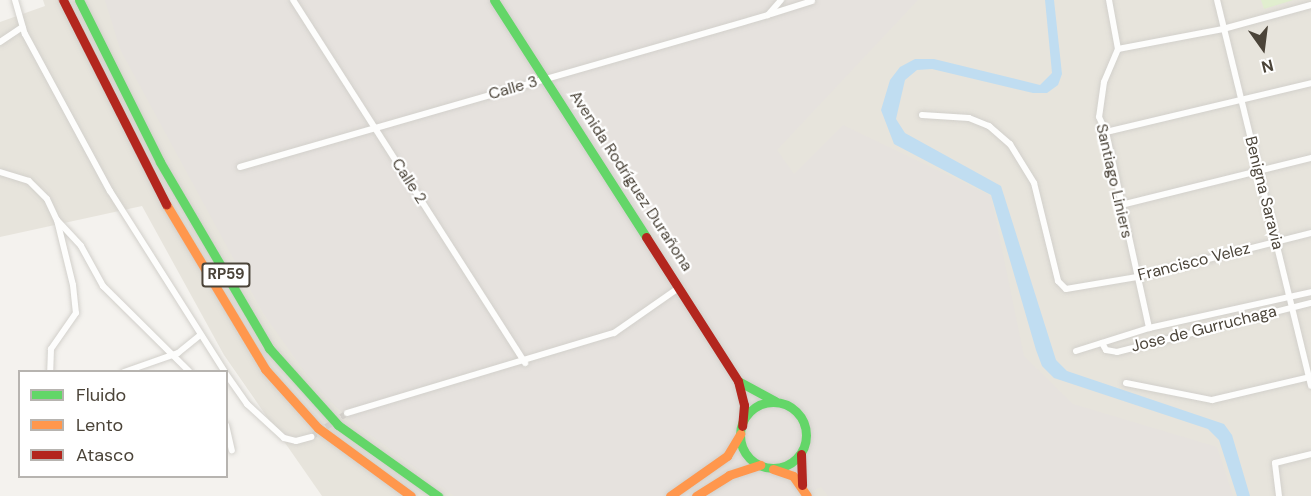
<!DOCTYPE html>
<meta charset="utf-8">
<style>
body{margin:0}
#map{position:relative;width:1311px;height:496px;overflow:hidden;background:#f4f2ee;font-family:"DM Sans",sans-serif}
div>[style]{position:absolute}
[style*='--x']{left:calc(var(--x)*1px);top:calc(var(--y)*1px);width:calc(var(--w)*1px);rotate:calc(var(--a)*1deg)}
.residential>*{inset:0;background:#e7e4dc}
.industrial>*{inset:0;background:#e6e2de}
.green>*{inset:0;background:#e1eecf}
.water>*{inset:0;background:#c0ddf1}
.street-tunnel>*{height:6px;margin-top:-3px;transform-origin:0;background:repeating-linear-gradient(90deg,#d2cfca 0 6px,transparent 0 9px)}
.roads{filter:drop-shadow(0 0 2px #d2d0cb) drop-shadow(0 0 2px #d2d0cb)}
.street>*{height:6px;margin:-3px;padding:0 3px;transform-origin:3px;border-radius:3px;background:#fdfdfc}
.fast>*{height:9px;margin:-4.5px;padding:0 4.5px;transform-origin:4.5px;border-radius:4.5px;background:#63d668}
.fast>.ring{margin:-4.5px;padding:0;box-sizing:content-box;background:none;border:9px solid #63d668;border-radius:50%}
.slow>*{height:9px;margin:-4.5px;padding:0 4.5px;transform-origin:4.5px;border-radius:4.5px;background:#ff974d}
.jam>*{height:9px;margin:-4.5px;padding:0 4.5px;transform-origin:4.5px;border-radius:4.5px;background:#b3261e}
span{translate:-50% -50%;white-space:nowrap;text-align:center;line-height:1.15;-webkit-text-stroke:4.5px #fff;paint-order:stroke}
.shield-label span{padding:2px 4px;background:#fff;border:2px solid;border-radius:4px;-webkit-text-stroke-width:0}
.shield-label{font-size:15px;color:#4b4439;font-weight:700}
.street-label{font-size:16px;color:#4b4439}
.legend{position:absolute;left:18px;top:370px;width:210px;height:108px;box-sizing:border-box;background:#fff;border:2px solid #b7b4b0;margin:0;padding:8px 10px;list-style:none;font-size:18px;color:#4b4439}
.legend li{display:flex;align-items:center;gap:12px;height:30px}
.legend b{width:30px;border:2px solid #b7b4b0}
.north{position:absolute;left:1233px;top:18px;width:60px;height:60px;-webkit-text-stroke:4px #fff;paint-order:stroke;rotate:166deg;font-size:16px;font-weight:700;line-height:24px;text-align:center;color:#4b4439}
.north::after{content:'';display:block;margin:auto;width:21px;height:27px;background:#4b4439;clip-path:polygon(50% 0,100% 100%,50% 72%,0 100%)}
</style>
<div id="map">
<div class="residential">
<i style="clip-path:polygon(43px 0,1311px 0,1311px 496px,322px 496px,224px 355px,142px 206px,0 237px,0 22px,45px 6px)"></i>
</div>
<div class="industrial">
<i style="clip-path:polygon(105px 0,918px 0,777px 150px,794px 174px,843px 125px,991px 196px,1024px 356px,1073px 404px,1217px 447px,1233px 496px,828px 496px,821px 487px,801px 496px,454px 496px,350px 420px,316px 388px,263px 313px,120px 49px)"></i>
</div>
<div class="green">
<i style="clip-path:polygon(1261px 0,1293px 0,1264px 9px)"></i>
</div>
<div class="water">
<i style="clip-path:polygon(1045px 0,1054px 0,1062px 74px,1058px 85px,1047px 93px,1033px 93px,932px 69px,917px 70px,905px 80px,896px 119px,905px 133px,1001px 186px,1056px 360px,1067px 371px,1224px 424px,1232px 435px,1250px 496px,1237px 496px,1219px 440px,1208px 429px,1054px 378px,1042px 366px,1036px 350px,991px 195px,894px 144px,881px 110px,890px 80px,900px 67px,915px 59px,934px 59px,1040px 85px,1052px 73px)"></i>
</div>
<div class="street-tunnel">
<i style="--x:311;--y:437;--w:43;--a:-33.7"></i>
</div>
<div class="roads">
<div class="street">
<i style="--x:15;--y:0;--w:35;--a:74"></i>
<i style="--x:25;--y:34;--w:179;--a:61.6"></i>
<i style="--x:110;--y:191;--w:214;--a:57.6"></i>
<i style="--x:293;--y:0;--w:431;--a:57.4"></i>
<i style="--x:1109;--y:0;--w:50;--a:79.6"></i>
<i style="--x:1118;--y:49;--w:36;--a:113"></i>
<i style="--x:1104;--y:82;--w:35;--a:98"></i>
<i style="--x:1099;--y:117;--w:17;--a:65"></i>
<i style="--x:1106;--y:132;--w:201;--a:77.6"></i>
<i style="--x:1217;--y:0;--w:397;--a:76.3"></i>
<i style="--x:771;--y:14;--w:43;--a:-17.6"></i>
<i style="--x:0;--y:42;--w:27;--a:-34"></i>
<i style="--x:1118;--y:49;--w:107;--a:-10.8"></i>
<i style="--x:1223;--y:29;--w:91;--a:-15.3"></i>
<i style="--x:922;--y:115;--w:47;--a:3.7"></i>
<i style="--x:969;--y:118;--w:22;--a:22"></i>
<i style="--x:989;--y:126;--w:28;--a:41"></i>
<i style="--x:1010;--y:144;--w:46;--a:58.4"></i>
<i style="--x:1034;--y:183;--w:101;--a:76.2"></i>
<i style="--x:1058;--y:281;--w:11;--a:45"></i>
<i style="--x:1066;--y:289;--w:72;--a:-9.6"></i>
<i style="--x:1137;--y:277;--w:179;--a:-14.2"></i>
<i style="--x:1106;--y:132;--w:211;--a:-13.4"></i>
<i style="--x:240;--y:167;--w:549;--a:-16.06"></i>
<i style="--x:768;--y:15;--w:20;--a:-49"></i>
<i style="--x:0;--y:172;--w:30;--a:17"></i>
<i style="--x:29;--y:181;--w:25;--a:45"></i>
<i style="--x:47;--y:199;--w:23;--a:65"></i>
<i style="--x:57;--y:220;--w:67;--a:76.2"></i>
<i style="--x:73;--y:285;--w:28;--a:84"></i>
<i style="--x:76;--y:313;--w:44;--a:124.8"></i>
<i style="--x:51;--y:349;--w:23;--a:92"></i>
<i style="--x:1121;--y:205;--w:196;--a:-13.9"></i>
<i style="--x:57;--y:220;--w:35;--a:47"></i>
<i style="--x:81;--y:246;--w:46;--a:61.2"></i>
<i style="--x:103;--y:286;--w:122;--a:44.7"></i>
<i style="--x:1102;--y:343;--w:8;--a:60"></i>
<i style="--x:1106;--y:350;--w:11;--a:10"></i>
<i style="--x:1117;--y:352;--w:200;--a:-14.2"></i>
<i style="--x:1076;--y:351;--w:77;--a:-17.5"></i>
<i style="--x:1149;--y:328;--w:166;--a:-12.5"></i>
<i style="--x:124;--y:372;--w:57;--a:-19.4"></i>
<i style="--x:178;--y:353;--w:27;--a:-39"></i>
<i style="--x:226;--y:374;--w:37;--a:55"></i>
<i style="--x:247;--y:404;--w:50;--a:42.6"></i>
<i style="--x:284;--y:438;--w:12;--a:14"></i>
<i style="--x:296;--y:441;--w:16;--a:-15"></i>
<i style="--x:1126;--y:383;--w:88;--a:11.2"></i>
<i style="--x:1212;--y:400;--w:101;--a:-13.2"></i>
<i style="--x:347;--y:413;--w:279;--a:-16.7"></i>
<i style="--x:614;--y:333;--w:80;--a:-34.9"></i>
<i style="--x:226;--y:425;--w:26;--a:77"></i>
<i style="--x:1279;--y:496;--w:33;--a:-97"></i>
<i style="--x:1275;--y:463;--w:37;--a:-14"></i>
</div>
<div class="fast">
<i style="--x:79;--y:0;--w:181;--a:63.4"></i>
<i style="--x:160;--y:162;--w:216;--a:59.6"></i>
<i style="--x:269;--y:348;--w:103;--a:48.1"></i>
<i style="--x:338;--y:425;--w:123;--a:35.4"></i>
<i style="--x:494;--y:0;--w:282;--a:57.3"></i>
<i style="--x:738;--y:381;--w:42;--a:28.4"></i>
<i class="ring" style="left:740px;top:402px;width:57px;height:57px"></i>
</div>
<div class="slow">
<i style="--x:166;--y:204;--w:192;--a:59"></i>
<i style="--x:265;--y:369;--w:79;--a:48.1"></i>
<i style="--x:318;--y:428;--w:115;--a:36.2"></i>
<i style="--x:773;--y:469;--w:21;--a:19"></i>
<i style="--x:793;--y:476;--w:24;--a:55"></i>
<i style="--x:670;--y:496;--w:70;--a:-35.1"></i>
<i style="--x:727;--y:456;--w:26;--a:-59"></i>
<i style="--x:696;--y:496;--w:39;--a:-32"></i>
<i style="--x:729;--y:475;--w:33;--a:-18"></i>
</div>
<div class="jam">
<i style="--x:63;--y:0;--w:229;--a:63.2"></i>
<i style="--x:646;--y:237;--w:171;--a:57.4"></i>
<i style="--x:738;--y:381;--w:25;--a:76"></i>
<i style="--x:744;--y:405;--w:21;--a:95"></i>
<i style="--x:801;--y:454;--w:31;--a:88"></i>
</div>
</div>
<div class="shield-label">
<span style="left:226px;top:275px">RP59</span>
</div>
<div class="street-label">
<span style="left:513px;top:88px;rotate:-16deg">Calle 3</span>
<span style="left:409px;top:181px;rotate:57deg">Calle 2</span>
<span style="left:631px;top:181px;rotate:57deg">Avenida Rodríguez Durañona</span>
<span style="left:1114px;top:181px;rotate:77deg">Santiago Liniers</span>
<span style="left:1264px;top:193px;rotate:76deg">Benigna Saravia</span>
<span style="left:1194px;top:262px;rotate:-14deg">Francisco Velez</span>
<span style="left:1204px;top:329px;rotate:-14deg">Jose de Gurruchaga</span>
</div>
<ul class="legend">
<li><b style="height:8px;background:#63d668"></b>Fluido</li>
<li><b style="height:8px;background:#ff974d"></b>Lento</li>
<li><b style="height:8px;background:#b3261e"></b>Atasco</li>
</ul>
<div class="north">N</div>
</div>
